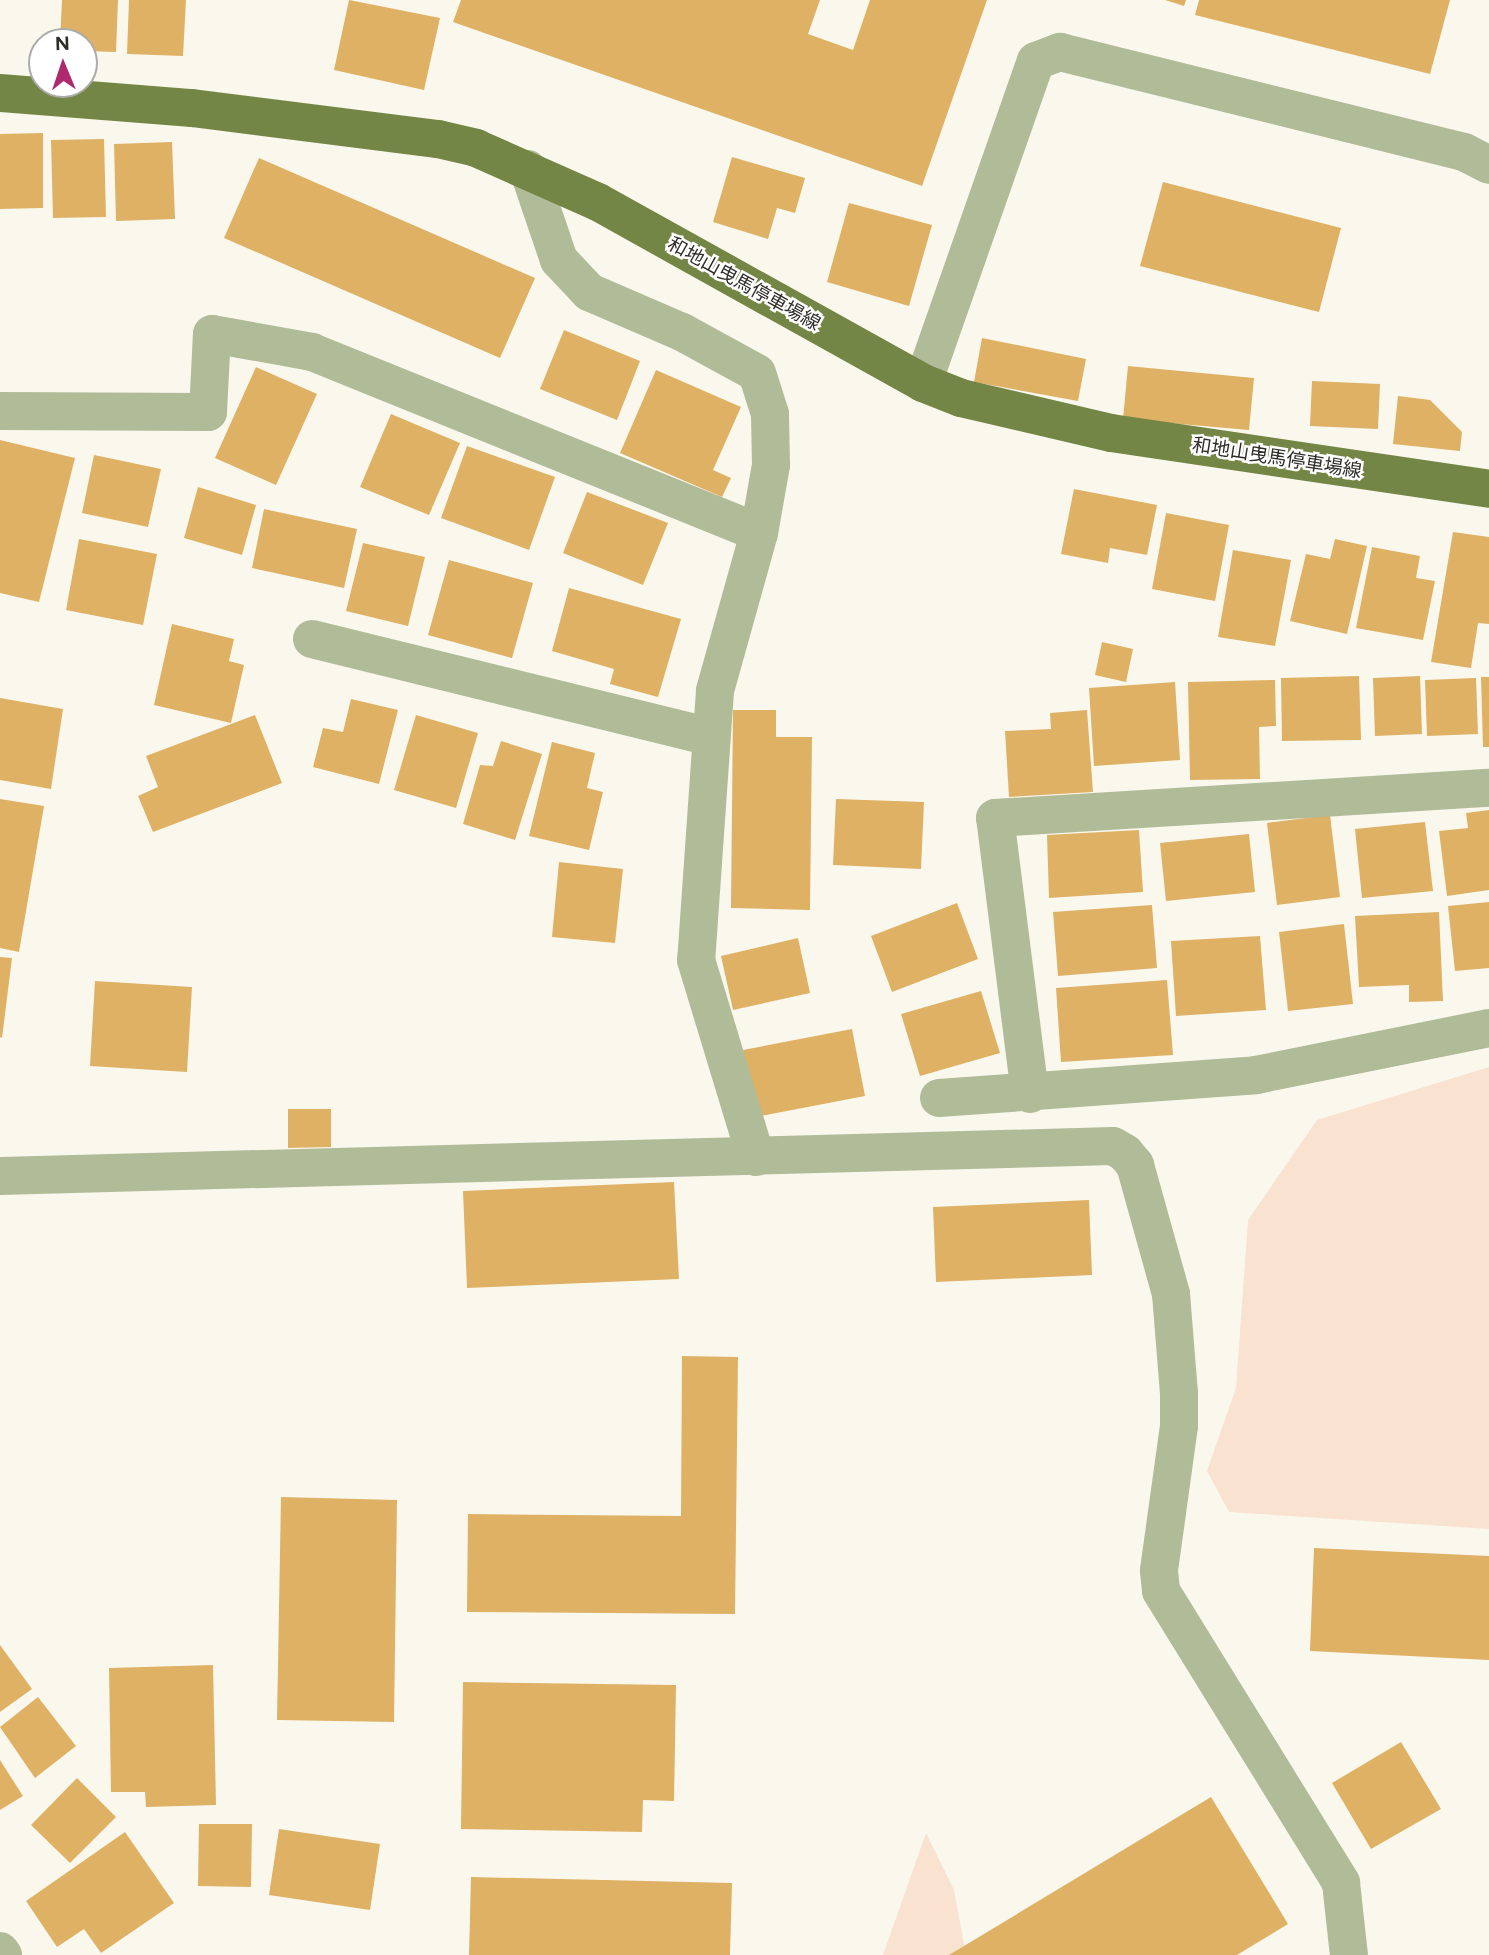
<!DOCTYPE html>
<meta charset="utf-8">
<style>
body{margin:0}
#map{position:relative;width:1489px;height:1955px;overflow:hidden;background:#faf8ed;font-family:Figtree,"Noto Sans JP",sans-serif}
div>[style]{position:absolute}
[style*='--x']{left:calc(var(--x)*1px);top:calc(var(--y)*1px);width:calc(var(--w)*1px);rotate:calc(var(--a)*1deg)}
.green>*{inset:0;background:#fae2d0}
.building>*{inset:0;background:#dfb165}
.minor>*{height:38px;margin:-19px;padding:0 19px;transform-origin:19px;border-radius:19px;background:#b0bb98}
.major>*{height:38px;margin:-19px;padding:0 19px;transform-origin:19px;border-radius:19px;background:#748645}
span{translate:-50% -50%;white-space:nowrap;text-align:center;line-height:1.15;-webkit-text-stroke:5px #fff;paint-order:stroke}
.street-label{font-size:19px;color:#2e2d29}
.north{position:absolute;left:28px;top:28px;width:70px;height:70px;box-sizing:border-box;background:#fff;border:2px solid #ababa9;border-radius:50%;rotate:358deg;font-size:19px;font-weight:700;line-height:28px;text-align:center;color:#2e2d29}
.north::after{content:'';display:block;margin:auto;width:24px;height:32px;background:#af296f;clip-path:polygon(50% 0,100% 100%,50% 72%,0 100%)}
</style>
<div id="map">
<div class="green">
<i style="clip-path:polygon(1489px 1067px,1489px 1529px,1229px 1512px,1207px 1471px,1236px 1388px,1248px 1220px,1317px 1120px)"></i>
<i style="clip-path:polygon(926px 1833px,954px 1890px,966px 1955px,883px 1955px)"></i>
</div>
<div class="building">
<i style="clip-path:polygon(62px 0,118px 0,116px 52px,84px 51px,84px 42px,60px 42px)"></i>
<i style="clip-path:polygon(129px 0,186px 0,183px 56px,127px 54px)"></i>
<i style="clip-path:polygon(349px 0,440px 18px,424px 90px,334px 70px)"></i>
<i style="clip-path:polygon(461px 0,820px 0,808px 34px,853px 50px,870px 0,987px 0,922px 186px,453px 22px)"></i>
<i style="clip-path:polygon(1165px 0,1186px 0,1184px 6px)"></i>
<i style="clip-path:polygon(1199px 0,1450px 0,1430px 74px,1195px 15px)"></i>
<i style="clip-path:polygon(43px 133px,43px 208px,0 209px,0 134px)"></i>
<i style="clip-path:polygon(104px 139px,106px 217px,53px 218px,51px 140px)"></i>
<i style="clip-path:polygon(172px 142px,175px 219px,116px 221px,114px 144px)"></i>
<i style="clip-path:polygon(732px 157px,805px 178px,795px 213px,777px 208px,768px 239px,713px 222px)"></i>
<i style="clip-path:polygon(259px 158px,535px 278px,500px 358px,224px 238px)"></i>
<i style="clip-path:polygon(1163px 182px,1341px 228px,1319px 312px,1140px 266px)"></i>
<i style="clip-path:polygon(849px 203px,932px 225px,909px 306px,827px 282px)"></i>
<i style="clip-path:polygon(564px 330px,640px 361px,617px 420px,540px 389px)"></i>
<i style="clip-path:polygon(982px 338px,1086px 359px,1078px 401px,974px 382px)"></i>
<i style="clip-path:polygon(1128px 366px,1254px 378px,1249px 430px,1123px 419px)"></i>
<i style="clip-path:polygon(256px 367px,317px 394px,276px 485px,215px 458px)"></i>
<i style="clip-path:polygon(656px 370px,741px 407px,713px 470px,731px 478px,722px 497px,620px 453px)"></i>
<i style="clip-path:polygon(1312px 381px,1380px 384px,1378px 429px,1310px 426px)"></i>
<i style="clip-path:polygon(1398px 396px,1430px 400px,1462px 432px,1460px 451px,1393px 444px)"></i>
<i style="clip-path:polygon(391px 414px,460px 443px,429px 515px,360px 487px)"></i>
<i style="clip-path:polygon(0 440px,75px 458px,39px 602px,0 593px)"></i>
<i style="clip-path:polygon(467px 446px,555px 477px,529px 550px,441px 518px)"></i>
<i style="clip-path:polygon(94px 455px,161px 469px,148px 527px,82px 513px)"></i>
<i style="clip-path:polygon(198px 487px,256px 505px,242px 555px,184px 538px)"></i>
<i style="clip-path:polygon(1074px 489px,1157px 505px,1147px 555px,1110px 548px,1108px 563px,1061px 554px)"></i>
<i style="clip-path:polygon(587px 492px,668px 523px,643px 585px,563px 553px)"></i>
<i style="clip-path:polygon(264px 509px,357px 529px,344px 588px,252px 568px)"></i>
<i style="clip-path:polygon(1166px 513px,1229px 525px,1215px 601px,1152px 589px)"></i>
<i style="clip-path:polygon(1453px 532px,1489px 537px,1489px 624px,1478px 623px,1471px 668px,1431px 662px)"></i>
<i style="clip-path:polygon(79px 539px,157px 554px,143px 625px,66px 610px)"></i>
<i style="clip-path:polygon(1335px 539px,1367px 546px,1347px 634px,1290px 621px,1306px 554px,1330px 559px)"></i>
<i style="clip-path:polygon(363px 543px,425px 557px,408px 626px,346px 611px)"></i>
<i style="clip-path:polygon(1372px 547px,1420px 556px,1416px 578px,1435px 581px,1423px 640px,1356px 628px)"></i>
<i style="clip-path:polygon(1233px 550px,1291px 560px,1275px 646px,1218px 637px)"></i>
<i style="clip-path:polygon(449px 560px,533px 583px,512px 658px,428px 635px)"></i>
<i style="clip-path:polygon(569px 588px,681px 619px,658px 697px,610px 684px,614px 669px,552px 651px)"></i>
<i style="clip-path:polygon(172px 624px,234px 639px,229px 661px,244px 665px,231px 723px,154px 705px)"></i>
<i style="clip-path:polygon(1102px 642px,1133px 649px,1126px 682px,1095px 675px)"></i>
<i style="clip-path:polygon(1359px 676px,1361px 740px,1282px 741px,1281px 678px)"></i>
<i style="clip-path:polygon(1420px 676px,1422px 734px,1375px 736px,1373px 678px)"></i>
<i style="clip-path:polygon(1481px 677px,1489px 677px,1489px 747px,1483px 747px)"></i>
<i style="clip-path:polygon(1476px 678px,1478px 734px,1427px 736px,1425px 680px)"></i>
<i style="clip-path:polygon(1275px 680px,1276px 726px,1259px 727px,1260px 779px,1190px 780px,1188px 682px)"></i>
<i style="clip-path:polygon(1175px 682px,1180px 760px,1094px 766px,1089px 688px)"></i>
<i style="clip-path:polygon(0 698px,63px 709px,51px 789px,0 780px)"></i>
<i style="clip-path:polygon(351px 699px,398px 710px,379px 784px,313px 767px,323px 728px,343px 732px)"></i>
<i style="clip-path:polygon(733px 710px,776px 710px,776px 737px,812px 737px,810px 910px,731px 908px)"></i>
<i style="clip-path:polygon(1087px 710px,1093px 792px,1009px 797px,1005px 731px,1051px 729px,1050px 713px)"></i>
<i style="clip-path:polygon(255px 715px,282px 783px,153px 832px,138px 796px,158px 787px,146px 756px)"></i>
<i style="clip-path:polygon(416px 715px,478px 733px,456px 808px,394px 790px)"></i>
<i style="clip-path:polygon(501px 741px,542px 754px,515px 840px,463px 824px,480px 765px,493px 766px)"></i>
<i style="clip-path:polygon(552px 742px,595px 753px,587px 788px,603px 792px,589px 850px,529px 836px)"></i>
<i style="clip-path:polygon(0 799px,44px 806px,19px 952px,0 948px)"></i>
<i style="clip-path:polygon(836px 799px,924px 802px,921px 869px,833px 865px)"></i>
<i style="clip-path:polygon(1489px 810px,1489px 890px,1447px 896px,1439px 831px,1468px 828px,1466px 813px)"></i>
<i style="clip-path:polygon(1330px 815px,1340px 897px,1277px 905px,1267px 823px)"></i>
<i style="clip-path:polygon(1425px 822px,1433px 891px,1362px 898px,1355px 829px)"></i>
<i style="clip-path:polygon(1139px 830px,1143px 892px,1049px 898px,1047px 835px)"></i>
<i style="clip-path:polygon(1249px 834px,1255px 892px,1166px 901px,1160px 843px)"></i>
<i style="clip-path:polygon(559px 862px,623px 869px,615px 943px,552px 937px)"></i>
<i style="clip-path:polygon(1489px 902px,1489px 968px,1455px 971px,1448px 906px)"></i>
<i style="clip-path:polygon(957px 903px,978px 959px,892px 992px,871px 936px)"></i>
<i style="clip-path:polygon(1152px 905px,1157px 968px,1058px 976px,1053px 912px)"></i>
<i style="clip-path:polygon(1439px 912px,1443px 1001px,1409px 1002px,1409px 985px,1359px 987px,1355px 916px)"></i>
<i style="clip-path:polygon(1344px 924px,1353px 1004px,1288px 1011px,1279px 932px)"></i>
<i style="clip-path:polygon(1260px 936px,1266px 1010px,1176px 1016px,1171px 941px)"></i>
<i style="clip-path:polygon(798px 938px,810px 993px,733px 1010px,721px 956px)"></i>
<i style="clip-path:polygon(0 957px,12px 958px,2px 1038px,0 1037px)"></i>
<i style="clip-path:polygon(1167px 980px,1173px 1055px,1061px 1062px,1056px 988px)"></i>
<i style="clip-path:polygon(95px 981px,192px 987px,187px 1072px,90px 1066px)"></i>
<i style="clip-path:polygon(981px 991px,1000px 1053px,920px 1076px,901px 1014px)"></i>
<i style="clip-path:polygon(852px 1029px,865px 1096px,756px 1117px,743px 1050px)"></i>
<i style="clip-path:polygon(288px 1109px,331px 1109px,331px 1147px,288px 1148px)"></i>
<i style="clip-path:polygon(674px 1182px,679px 1279px,467px 1288px,463px 1191px)"></i>
<i style="clip-path:polygon(1089px 1200px,1092px 1275px,936px 1282px,933px 1207px)"></i>
<i style="clip-path:polygon(682px 1356px,738px 1357px,735px 1614px,467px 1612px,468px 1514px,681px 1516px)"></i>
<i style="clip-path:polygon(281px 1497px,397px 1500px,394px 1722px,277px 1720px)"></i>
<i style="clip-path:polygon(1314px 1548px,1489px 1556px,1489px 1660px,1310px 1651px)"></i>
<i style="clip-path:polygon(0 1645px,32px 1689px,0 1712px)"></i>
<i style="clip-path:polygon(213px 1665px,216px 1805px,146px 1807px,145px 1792px,111px 1792px,109px 1668px)"></i>
<i style="clip-path:polygon(463px 1682px,676px 1685px,674px 1801px,643px 1800px,642px 1832px,461px 1829px)"></i>
<i style="clip-path:polygon(38px 1697px,76px 1746px,35px 1778px,0 1727px)"></i>
<i style="clip-path:polygon(1401px 1742px,1441px 1809px,1371px 1849px,1332px 1783px)"></i>
<i style="clip-path:polygon(0 1760px,23px 1796px,0 1810px)"></i>
<i style="clip-path:polygon(77px 1778px,116px 1817px,70px 1863px,31px 1825px)"></i>
<i style="clip-path:polygon(1211px 1797px,1288px 1924px,1237px 1955px,949px 1955px)"></i>
<i style="clip-path:polygon(199px 1824px,252px 1824px,251px 1887px,198px 1886px)"></i>
<i style="clip-path:polygon(279px 1829px,380px 1844px,370px 1910px,269px 1895px)"></i>
<i style="clip-path:polygon(125px 1832px,174px 1903px,101px 1953px,84px 1929px,57px 1947px,26px 1901px)"></i>
<i style="clip-path:polygon(471px 1877px,732px 1883px,730px 1955px,469px 1955px)"></i>
</div>
<div class="minor">
<i style="--x:528;--y:169;--w:96;--a:71.2"></i>
<i style="--x:559;--y:260;--w:44;--a:46.8"></i>
<i style="--x:589;--y:292;--w:101;--a:23.3"></i>
<i style="--x:682;--y:332;--w:85;--a:28.7"></i>
<i style="--x:757;--y:373;--w:43;--a:72.4"></i>
<i style="--x:770;--y:414;--w:51;--a:88.9"></i>
<i style="--x:771;--y:465;--w:69;--a:100"></i>
<i style="--x:759;--y:533;--w:164;--a:105.6"></i>
<i style="--x:715;--y:691;--w:270;--a:94"></i>
<i style="--x:696;--y:960;--w:206;--a:73.1"></i>
<i style="--x:923;--y:383;--w:341;--a:-70.7"></i>
<i style="--x:1036;--y:61;--w:26;--a:-21"></i>
<i style="--x:1060;--y:52;--w:416;--a:13.9"></i>
<i style="--x:1464;--y:152;--w:28;--a:27"></i>
<i style="--x:0;--y:411;--w:208;--a:0.3"></i>
<i style="--x:208;--y:412;--w:78;--a:-87.1"></i>
<i style="--x:212;--y:334;--w:102;--a:10.2"></i>
<i style="--x:312;--y:352;--w:482;--a:22"></i>
<i style="--x:312;--y:639;--w:410;--a:13.8"></i>
<i style="--x:1030;--y:1094;--w:278;--a:-97.2"></i>
<i style="--x:995;--y:818;--w:495;--a:-3.5"></i>
<i style="--x:939;--y:1098;--w:318;--a:-4.1"></i>
<i style="--x:1256;--y:1075;--w:238;--a:-11.4"></i>
<i style="--x:0;--y:1176;--w:1113;--a:-1.54"></i>
<i style="--x:1113;--y:1146;--w:14;--a:30"></i>
<i style="--x:1125;--y:1153;--w:16;--a:50"></i>
<i style="--x:1135;--y:1165;--w:134;--a:74.4"></i>
<i style="--x:1171;--y:1294;--w:99;--a:85.4"></i>
<i style="--x:1179;--y:1393;--w:33;--a:90"></i>
<i style="--x:1179;--y:1426;--w:146;--a:97.9"></i>
<i style="--x:1159;--y:1571;--w:20;--a:84"></i>
<i style="--x:1161;--y:1591;--w:343;--a:58.3"></i>
<i style="--x:1341;--y:1883;--w:72;--a:83.7"></i>
<i style="--x:0;--y:1951;--w:5;--a:53"></i>
</div>
<div class="major">
<i style="--x:0;--y:93;--w:193;--a:4.5"></i>
<i style="--x:192;--y:108;--w:248;--a:7.2"></i>
<i style="--x:438;--y:139;--w:39;--a:13"></i>
<i style="--x:476;--y:148;--w:133;--a:23.9"></i>
<i style="--x:598;--y:202;--w:372;--a:29.1"></i>
<i style="--x:923;--y:383;--w:41;--a:21.5"></i>
<i style="--x:961;--y:398;--w:154;--a:13.1"></i>
<i style="--x:1111;--y:433;--w:382;--a:8.4"></i>
</div>
<div class="street-label">
<span style="left:744px;top:284px;rotate:29deg">和地山曳馬停車場線</span>
<span style="left:1277px;top:458px;rotate:9deg">和地山曳馬停車場線</span>
</div>
<div class="north">N</div>
</div>
